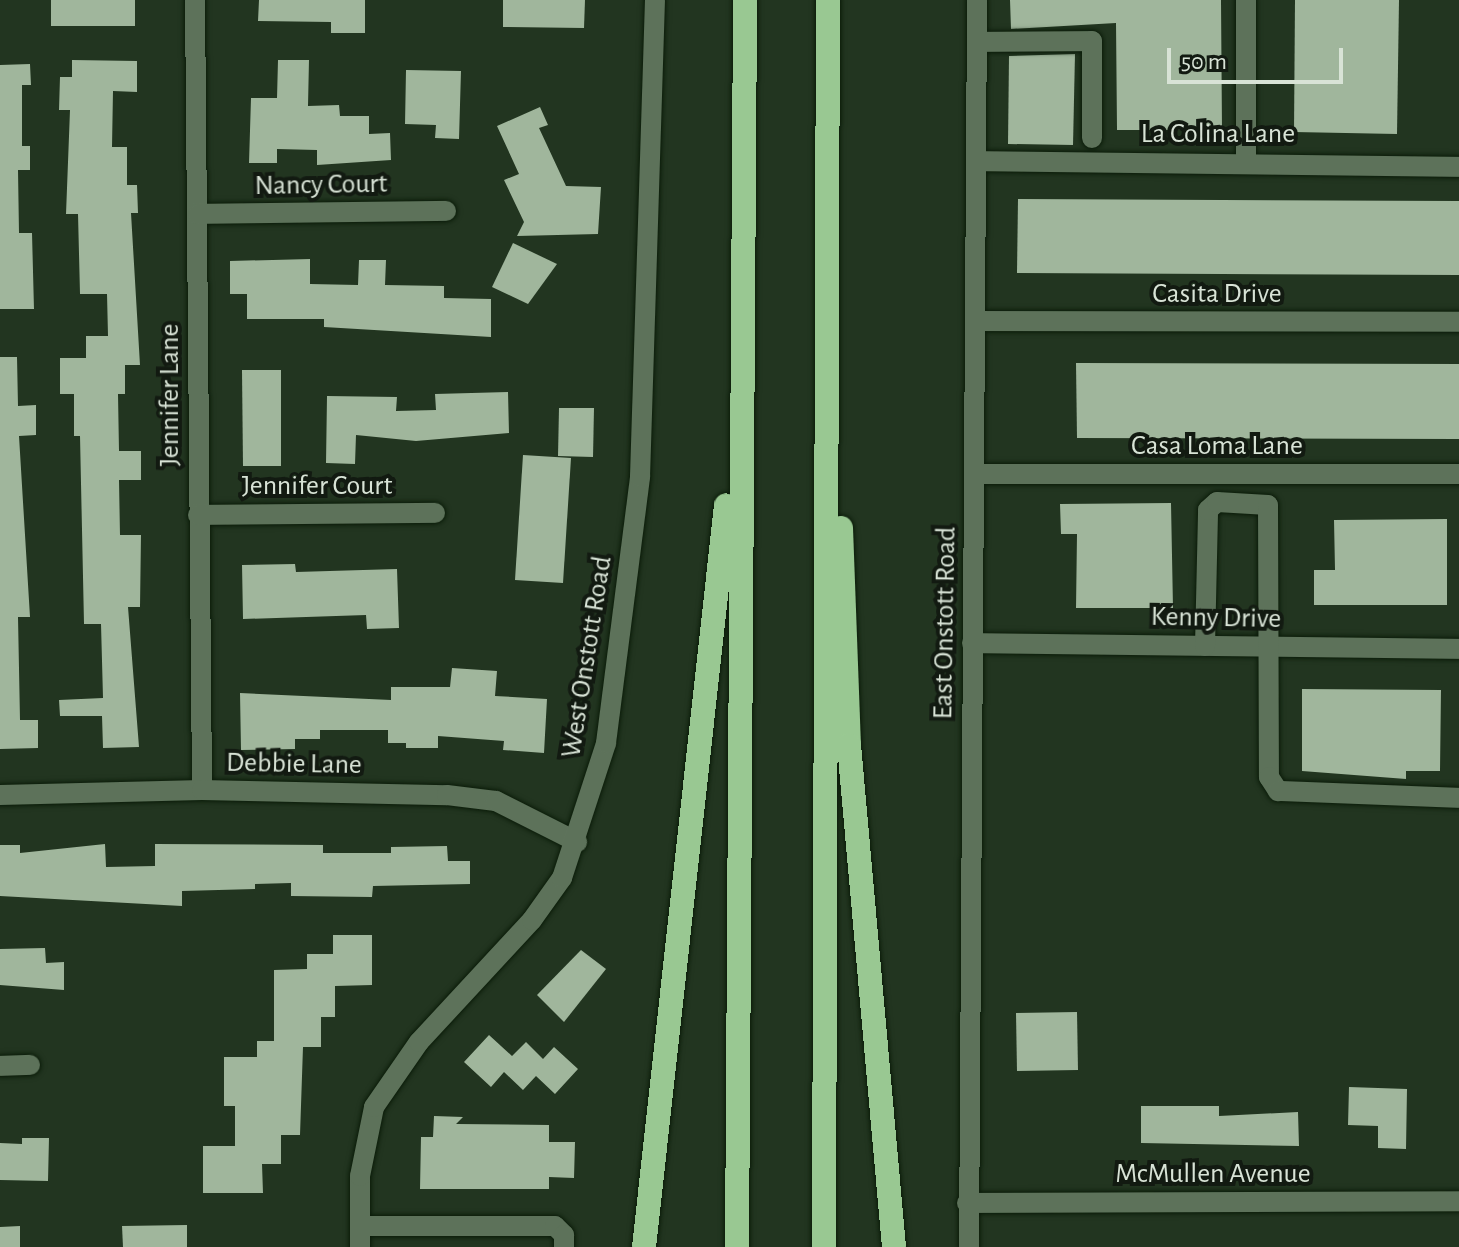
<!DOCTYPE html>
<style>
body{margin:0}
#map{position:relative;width:1459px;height:1247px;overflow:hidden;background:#223520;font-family:"Alegreya Sans",sans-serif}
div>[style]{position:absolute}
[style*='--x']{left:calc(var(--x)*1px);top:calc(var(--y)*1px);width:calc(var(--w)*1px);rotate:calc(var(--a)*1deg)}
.building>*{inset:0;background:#a0b69c}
.roads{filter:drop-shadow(0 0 2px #0b1c09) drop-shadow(0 0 2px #0b1c09)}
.minor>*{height:20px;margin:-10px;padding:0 10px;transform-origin:10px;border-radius:10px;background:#5d725a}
.highway>*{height:24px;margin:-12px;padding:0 12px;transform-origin:12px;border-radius:12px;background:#99c892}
span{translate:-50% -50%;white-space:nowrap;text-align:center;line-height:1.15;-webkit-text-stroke:8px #121a11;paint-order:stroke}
.street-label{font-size:28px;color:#d8e3d6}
.scale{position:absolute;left:1167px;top:48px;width:176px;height:36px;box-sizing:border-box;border:4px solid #d8e3d6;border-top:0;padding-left:10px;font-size:24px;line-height:28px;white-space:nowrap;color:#d8e3d6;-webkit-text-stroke:6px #121a11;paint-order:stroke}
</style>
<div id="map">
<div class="building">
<i style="clip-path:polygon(51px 0,135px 0,135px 26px,51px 26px)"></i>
<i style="clip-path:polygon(259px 0,365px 0,365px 33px,331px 33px,331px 22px,258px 21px)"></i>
<i style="clip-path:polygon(503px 0,585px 0,584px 28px,503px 27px)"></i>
<i style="clip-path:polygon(1010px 0,1221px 0,1222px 130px,1117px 130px,1116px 23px,1011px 29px)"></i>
<i style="clip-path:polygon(1295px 0,1399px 0,1397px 134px,1294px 132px)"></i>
<i style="clip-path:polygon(1075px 54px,1073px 145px,1008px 144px,1009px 56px)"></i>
<i style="clip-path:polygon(72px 60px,137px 61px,137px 92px,113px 91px,112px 147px,127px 147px,127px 185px,137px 185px,138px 213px,131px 213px,140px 365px,125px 365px,125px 394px,118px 394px,119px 451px,141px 451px,141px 480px,119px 480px,120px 535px,141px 535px,140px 607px,128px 607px,139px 747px,103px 748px,102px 716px,60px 716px,59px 700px,103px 698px,101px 624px,84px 624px,80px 436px,74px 436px,74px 394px,60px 394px,60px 358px,86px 358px,86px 336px,108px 336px,107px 294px,80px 294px,78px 214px,66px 214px,70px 110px,59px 110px,60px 77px,72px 77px)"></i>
<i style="clip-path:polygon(278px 60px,309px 60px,308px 106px,339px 105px,340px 116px,369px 116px,369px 134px,390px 133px,391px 160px,317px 165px,317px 150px,277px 149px,277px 163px,249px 163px,251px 98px,277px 98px)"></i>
<i style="clip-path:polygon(30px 64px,31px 85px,22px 85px,22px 146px,30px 146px,30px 170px,18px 170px,19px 233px,32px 233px,34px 309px,0 309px,0 65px)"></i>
<i style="clip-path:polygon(406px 70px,461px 71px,459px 139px,435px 138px,436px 125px,405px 124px)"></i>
<i style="clip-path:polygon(540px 107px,548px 125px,539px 128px,566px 186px,601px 187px,598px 234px,517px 236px,524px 222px,504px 180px,519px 174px,497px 126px)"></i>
<i style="clip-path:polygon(1018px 199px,1459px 201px,1459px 275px,1017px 273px)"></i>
<i style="clip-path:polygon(513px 243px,557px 264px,528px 304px,492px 287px)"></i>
<i style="clip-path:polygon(310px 259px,310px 284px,358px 285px,359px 260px,386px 260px,385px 285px,444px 286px,444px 298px,491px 299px,491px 337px,324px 327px,324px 319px,247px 319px,247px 294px,230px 294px,230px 261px)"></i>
<i style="clip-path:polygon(0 357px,17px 357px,18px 406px,36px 405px,36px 435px,19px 436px,30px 617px,18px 617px,20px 720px,38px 720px,38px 748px,0 749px)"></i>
<i style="clip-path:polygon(1076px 363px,1459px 364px,1459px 439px,1077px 438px)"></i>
<i style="clip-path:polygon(242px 370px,281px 370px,281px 466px,243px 466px)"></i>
<i style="clip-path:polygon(508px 392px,509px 433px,416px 441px,356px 435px,355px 464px,326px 463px,327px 396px,397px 397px,396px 411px,436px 410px,435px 394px)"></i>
<i style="clip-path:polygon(559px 408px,594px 408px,593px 457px,558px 456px)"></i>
<i style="clip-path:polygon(523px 455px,571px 458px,563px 583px,515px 580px)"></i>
<i style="clip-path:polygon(1171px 503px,1173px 608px,1076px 608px,1077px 534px,1061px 534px,1060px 504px)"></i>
<i style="clip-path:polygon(1447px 519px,1447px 605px,1314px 605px,1314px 570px,1335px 570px,1334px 520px)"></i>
<i style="clip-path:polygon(295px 564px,296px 572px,397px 569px,399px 628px,367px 629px,366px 615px,243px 619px,242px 565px)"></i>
<i style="clip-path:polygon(452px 668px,497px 671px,495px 696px,547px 699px,544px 753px,503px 750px,504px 741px,438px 736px,438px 748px,406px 748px,406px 743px,388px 743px,388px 730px,320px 730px,320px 739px,295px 739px,295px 749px,241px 750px,240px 693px,391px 700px,391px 687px,450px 687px)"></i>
<i style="clip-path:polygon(1302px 689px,1441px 690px,1440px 771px,1406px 771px,1406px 779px,1302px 771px)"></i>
<i style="clip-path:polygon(105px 844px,106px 867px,155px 866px,155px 844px,323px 845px,323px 853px,391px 853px,391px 847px,447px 846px,448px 861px,470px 861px,470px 884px,373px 886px,372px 897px,291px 896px,291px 883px,255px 884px,255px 889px,182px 891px,182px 906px,0 896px,0 845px,20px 845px,20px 853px)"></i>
<i style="clip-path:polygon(333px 935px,372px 935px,372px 985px,335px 986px,335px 1017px,321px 1017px,321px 1047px,303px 1047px,300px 1135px,281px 1135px,281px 1164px,262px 1164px,263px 1193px,203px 1193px,203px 1146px,235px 1146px,235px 1106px,224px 1106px,224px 1057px,257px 1057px,257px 1041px,274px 1041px,274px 970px,307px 969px,307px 954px,333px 954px)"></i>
<i style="clip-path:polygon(45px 948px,46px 963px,64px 962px,64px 990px,0 985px,0 949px)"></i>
<i style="clip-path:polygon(581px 950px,606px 969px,564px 1022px,537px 995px)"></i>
<i style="clip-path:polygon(1077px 1012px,1078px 1070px,1017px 1071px,1016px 1013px)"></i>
<i style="clip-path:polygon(489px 1035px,512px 1056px,526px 1042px,543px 1059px,554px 1047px,578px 1069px,555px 1094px,536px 1076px,523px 1090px,504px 1072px,491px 1087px,464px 1062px)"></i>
<i style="clip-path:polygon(1349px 1087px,1407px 1089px,1406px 1149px,1378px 1148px,1378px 1126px,1348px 1125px)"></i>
<i style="clip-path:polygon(1141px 1106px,1219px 1106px,1219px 1116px,1298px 1112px,1299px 1146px,1141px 1143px)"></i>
<i style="clip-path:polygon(434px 1116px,463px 1117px,456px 1124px,549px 1125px,549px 1142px,575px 1142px,574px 1178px,549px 1177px,549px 1189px,420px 1189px,421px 1137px,433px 1137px)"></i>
<i style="clip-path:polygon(22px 1138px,49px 1138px,48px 1181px,0 1180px,0 1143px,22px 1144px)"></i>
<i style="clip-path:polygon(187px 1225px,187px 1247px,123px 1247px,122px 1226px)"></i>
<i style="clip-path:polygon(20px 1226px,20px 1247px,0 1247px,0 1227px)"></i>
</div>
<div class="roads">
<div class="minor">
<i style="--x:195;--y:0;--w:790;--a:89.49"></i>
<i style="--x:1246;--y:0;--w:163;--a:90"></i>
<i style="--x:977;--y:42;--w:115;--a:-0.5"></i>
<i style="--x:1092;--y:41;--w:97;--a:90"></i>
<i style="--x:977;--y:161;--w:482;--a:0.7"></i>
<i style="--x:198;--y:214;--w:248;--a:-0.7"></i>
<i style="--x:976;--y:321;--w:483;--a:0.1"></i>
<i style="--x:974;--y:474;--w:485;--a:0"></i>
<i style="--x:198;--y:515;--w:237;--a:-0.5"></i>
<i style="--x:972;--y:643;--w:487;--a:0.7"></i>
<i style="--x:1205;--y:646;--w:136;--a:-88.7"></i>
<i style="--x:1208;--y:510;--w:12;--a:-42"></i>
<i style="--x:1217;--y:502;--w:51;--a:3.4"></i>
<i style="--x:1268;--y:505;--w:272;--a:89.8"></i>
<i style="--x:1269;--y:777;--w:17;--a:57"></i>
<i style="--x:1278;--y:791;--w:181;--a:2.2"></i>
<i style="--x:0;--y:795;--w:202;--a:-1.4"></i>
<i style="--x:202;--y:790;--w:245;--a:1.2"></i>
<i style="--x:447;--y:795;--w:49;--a:7"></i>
<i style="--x:496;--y:801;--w:91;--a:26.8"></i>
<i style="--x:0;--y:1066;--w:30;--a:-2"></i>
<i style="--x:967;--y:1203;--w:492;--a:-0.2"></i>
<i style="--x:360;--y:1226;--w:195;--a:0"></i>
<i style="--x:555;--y:1226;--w:13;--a:45"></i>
<i style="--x:564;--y:1235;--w:12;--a:90"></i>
<i style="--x:360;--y:1247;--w:71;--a:-90"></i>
<i style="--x:360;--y:1176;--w:70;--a:-78.5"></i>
<i style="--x:374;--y:1107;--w:79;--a:-55.3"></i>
<i style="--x:419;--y:1042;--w:166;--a:-47.2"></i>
<i style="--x:532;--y:920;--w:52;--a:-54.5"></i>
<i style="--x:562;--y:878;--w:142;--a:-71.9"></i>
<i style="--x:606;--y:743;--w:268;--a:-82.7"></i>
<i style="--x:640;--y:477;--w:477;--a:-88.2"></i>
<i style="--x:969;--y:1247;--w:1247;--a:-89.63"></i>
</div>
<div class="highway">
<i style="--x:841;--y:528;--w:217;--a:87.9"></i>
<i style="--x:849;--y:745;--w:504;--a:84.88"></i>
<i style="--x:644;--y:1247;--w:746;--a:-83.69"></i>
<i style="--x:737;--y:1247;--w:1247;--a:-89.63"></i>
<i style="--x:824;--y:1247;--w:1247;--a:-89.82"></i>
</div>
</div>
<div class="street-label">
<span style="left:1218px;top:134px">La Colina Lane</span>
<span style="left:321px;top:185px;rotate:-1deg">Nancy Court</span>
<span style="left:1217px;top:294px">Casita Drive</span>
<span style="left:170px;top:395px;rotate:-90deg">Jennifer Lane</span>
<span style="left:1217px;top:446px">Casa Loma Lane</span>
<span style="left:317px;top:486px">Jennifer Court</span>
<span style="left:1216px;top:618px;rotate:1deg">Kenny Drive</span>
<span style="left:945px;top:623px;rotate:-89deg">East Onstott Road</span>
<span style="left:587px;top:657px;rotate:-81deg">West Onstott Road</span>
<span style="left:294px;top:764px;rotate:1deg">Debbie Lane</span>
<span style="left:1213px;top:1174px">McMullen Avenue</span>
</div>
<div class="scale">50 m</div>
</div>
